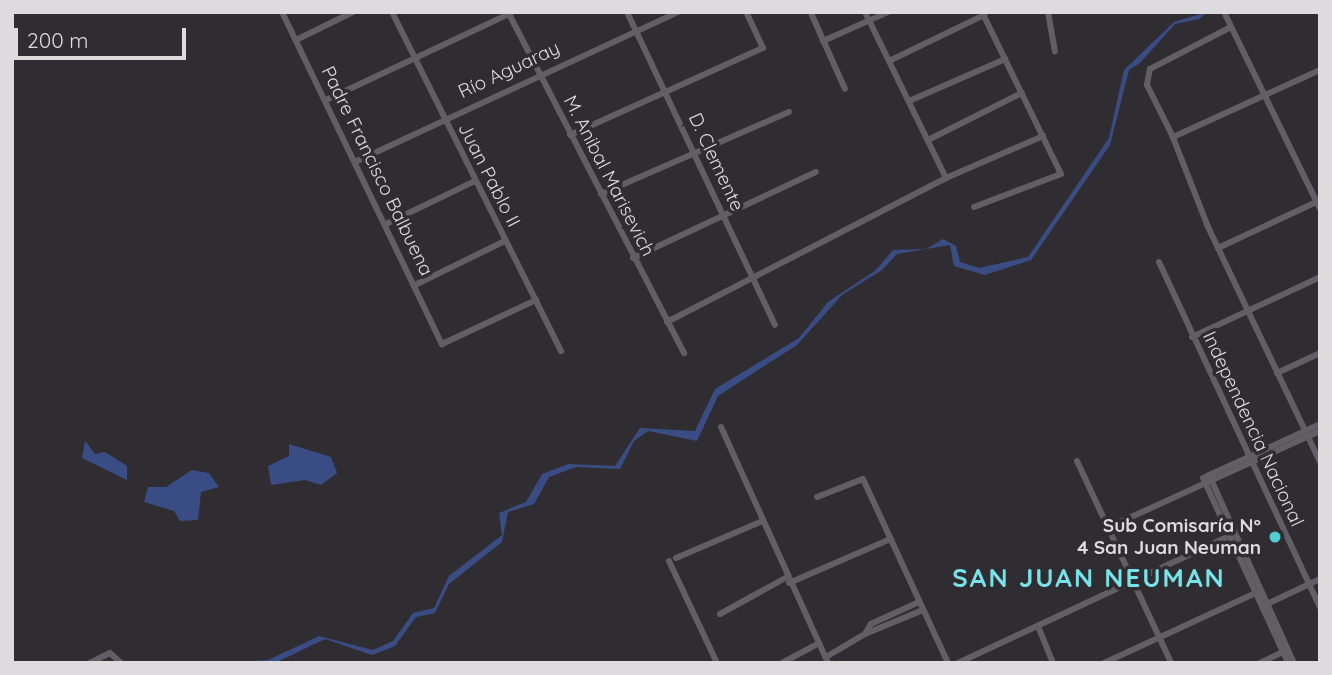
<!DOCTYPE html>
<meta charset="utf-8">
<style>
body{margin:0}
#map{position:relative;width:1332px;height:675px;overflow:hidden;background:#302d32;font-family:Quicksand,sans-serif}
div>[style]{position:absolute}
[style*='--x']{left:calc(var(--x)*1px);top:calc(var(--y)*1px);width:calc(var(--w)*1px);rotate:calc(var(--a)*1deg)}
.water>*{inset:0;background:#394d84}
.minor>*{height:6px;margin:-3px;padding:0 3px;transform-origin:3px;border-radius:3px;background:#615e64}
.dots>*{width:19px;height:19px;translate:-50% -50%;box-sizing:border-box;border:4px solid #302d32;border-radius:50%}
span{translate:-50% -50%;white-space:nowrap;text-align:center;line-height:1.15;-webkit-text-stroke:7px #302d32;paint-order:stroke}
.street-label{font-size:19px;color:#dddbde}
.poi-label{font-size:19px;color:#dddbde;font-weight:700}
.right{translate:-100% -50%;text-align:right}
.district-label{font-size:26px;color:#77e3e8;font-weight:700;letter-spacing:2px}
.frame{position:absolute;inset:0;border:14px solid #dddbde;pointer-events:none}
.scale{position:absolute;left:14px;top:28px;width:172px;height:32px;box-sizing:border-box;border:4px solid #dddbde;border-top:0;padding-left:9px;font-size:21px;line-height:24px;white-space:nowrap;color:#dddbde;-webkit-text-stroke:5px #302d32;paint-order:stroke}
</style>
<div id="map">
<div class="water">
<i style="clip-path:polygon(1207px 12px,1199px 19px,1175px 24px,1140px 63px,1129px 70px,1110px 145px,1031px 260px,985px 275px,954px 266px,950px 245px,897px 254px,882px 270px,842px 295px,797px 345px,718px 396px,697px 441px,648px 431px,634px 441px,620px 469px,576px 467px,549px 477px,534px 504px,508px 512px,502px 542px,449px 584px,435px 613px,416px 617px,395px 646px,372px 655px,325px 639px,275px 663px,222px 663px,268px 660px,319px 636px,373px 650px,393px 641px,413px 613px,434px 608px,449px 576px,502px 535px,499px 513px,526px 502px,542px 474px,568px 464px,615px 466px,640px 428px,695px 431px,715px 389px,799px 338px,828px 302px,876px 270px,893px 250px,926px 249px,943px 239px,956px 246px,960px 262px,979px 268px,1028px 257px,1109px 138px,1124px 70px,1174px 22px)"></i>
<i style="clip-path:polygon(85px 441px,95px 454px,105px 452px,127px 466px,127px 480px,82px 458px)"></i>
<i style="clip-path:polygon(289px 444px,331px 457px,337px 473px,321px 485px,305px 480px,271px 485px,268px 466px,289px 456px)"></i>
<i style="clip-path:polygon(192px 470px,209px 473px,219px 487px,201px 492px,198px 520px,180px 521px,174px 511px,144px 502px,148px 487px,166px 487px)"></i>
</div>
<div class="minor">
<i style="--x:282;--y:12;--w:369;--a:64.3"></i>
<i style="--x:442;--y:344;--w:104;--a:-25.1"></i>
<i style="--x:392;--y:12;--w:379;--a:63.5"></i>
<i style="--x:508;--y:12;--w:384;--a:62.7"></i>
<i style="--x:627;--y:12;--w:346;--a:64.7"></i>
<i style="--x:865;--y:12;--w:185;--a:64"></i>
<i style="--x:1048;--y:12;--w:40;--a:80"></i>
<i style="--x:1224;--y:12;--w:219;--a:64"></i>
<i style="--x:811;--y:13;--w:83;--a:65.9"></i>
<i style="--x:1231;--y:27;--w:91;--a:152.6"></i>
<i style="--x:1150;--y:69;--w:16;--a:101"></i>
<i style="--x:1147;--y:85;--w:58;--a:63.4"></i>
<i style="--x:1173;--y:137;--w:162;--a:-24.5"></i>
<i style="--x:296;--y:40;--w:64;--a:-26.2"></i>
<i style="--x:823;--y:41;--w:71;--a:-24"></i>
<i style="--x:889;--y:61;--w:106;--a:-25.8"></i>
<i style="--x:326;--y:100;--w:204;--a:-25.2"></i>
<i style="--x:909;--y:101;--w:105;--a:-23.6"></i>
<i style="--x:570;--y:135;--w:212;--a:-24.3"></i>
<i style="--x:763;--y:48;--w:40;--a:-115"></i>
<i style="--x:1172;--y:135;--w:99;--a:68.6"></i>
<i style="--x:1208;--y:227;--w:260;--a:64.5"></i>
<i style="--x:928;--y:140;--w:105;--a:-26.6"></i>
<i style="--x:355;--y:162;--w:356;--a:-24.9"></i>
<i style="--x:601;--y:194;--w:205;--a:-23.6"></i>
<i style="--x:974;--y:207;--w:93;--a:-20.8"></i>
<i style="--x:1061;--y:174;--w:180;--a:-116"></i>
<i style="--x:386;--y:224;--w:99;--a:-25.8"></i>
<i style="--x:1218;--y:248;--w:108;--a:-25.1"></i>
<i style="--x:633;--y:258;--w:202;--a:-25.2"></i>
<i style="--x:1159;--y:262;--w:382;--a:65"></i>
<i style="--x:415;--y:285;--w:100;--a:-26.1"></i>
<i style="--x:667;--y:322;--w:314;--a:-27.3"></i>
<i style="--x:946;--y:178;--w:106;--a:-23.4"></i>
<i style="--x:1192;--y:337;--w:141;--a:-25.1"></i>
<i style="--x:1277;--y:373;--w:47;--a:-24.9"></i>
<i style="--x:721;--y:427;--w:259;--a:65.6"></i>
<i style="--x:1077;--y:461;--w:223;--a:65"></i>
<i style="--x:1209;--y:475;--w:206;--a:65.7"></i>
<i style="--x:1205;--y:477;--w:127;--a:-24.7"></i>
<i style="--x:1203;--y:478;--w:204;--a:65.3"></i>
<i style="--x:817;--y:497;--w:49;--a:-21.4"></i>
<i style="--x:863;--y:479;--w:203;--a:65.2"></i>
<i style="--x:1107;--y:528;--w:234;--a:-24.5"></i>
<i style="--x:676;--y:558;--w:91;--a:-23.2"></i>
<i style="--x:669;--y:561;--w:113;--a:64.8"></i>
<i style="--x:789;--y:583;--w:110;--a:-23.5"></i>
<i style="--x:919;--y:602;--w:53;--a:155.4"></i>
<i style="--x:871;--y:624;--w:12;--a:121"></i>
<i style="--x:865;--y:634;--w:63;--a:-22.5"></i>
<i style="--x:1265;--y:605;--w:61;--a:-25.3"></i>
<i style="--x:720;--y:614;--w:77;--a:-28.9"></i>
<i style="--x:1038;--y:626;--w:40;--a:68"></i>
<i style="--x:826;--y:657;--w:45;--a:-30.5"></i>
<i style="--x:90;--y:663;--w:22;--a:-27"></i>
<i style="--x:110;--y:653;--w:15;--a:42"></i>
<i style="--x:782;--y:663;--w:42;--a:-28.4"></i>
<i style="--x:958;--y:663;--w:306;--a:-25.1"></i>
<i style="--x:1104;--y:663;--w:170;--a:-24.8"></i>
<i style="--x:1260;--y:663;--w:30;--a:-26"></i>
</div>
<div class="dots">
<i style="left:1275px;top:537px;background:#51ccd3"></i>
</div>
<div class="street-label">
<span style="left:509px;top:70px;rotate:-25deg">Río Aguaray</span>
<span style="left:716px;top:162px;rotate:65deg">D. Clemente</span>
<span style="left:377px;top:171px;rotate:64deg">Padre Francisco Balbuena</span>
<span style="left:489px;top:175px;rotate:63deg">Juan Pablo II</span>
<span style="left:609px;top:176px;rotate:63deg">M. Anibal Marisevich</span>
<span style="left:1253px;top:429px;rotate:65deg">Independencia Nacional</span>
</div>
<div class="poi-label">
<span class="right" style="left:1261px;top:537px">Sub Comisaría N°<br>4 San Juan Neuman</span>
</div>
<div class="district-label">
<span style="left:1089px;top:578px">SAN JUAN NEUMAN</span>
</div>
<div class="frame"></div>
<div class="scale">200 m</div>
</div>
